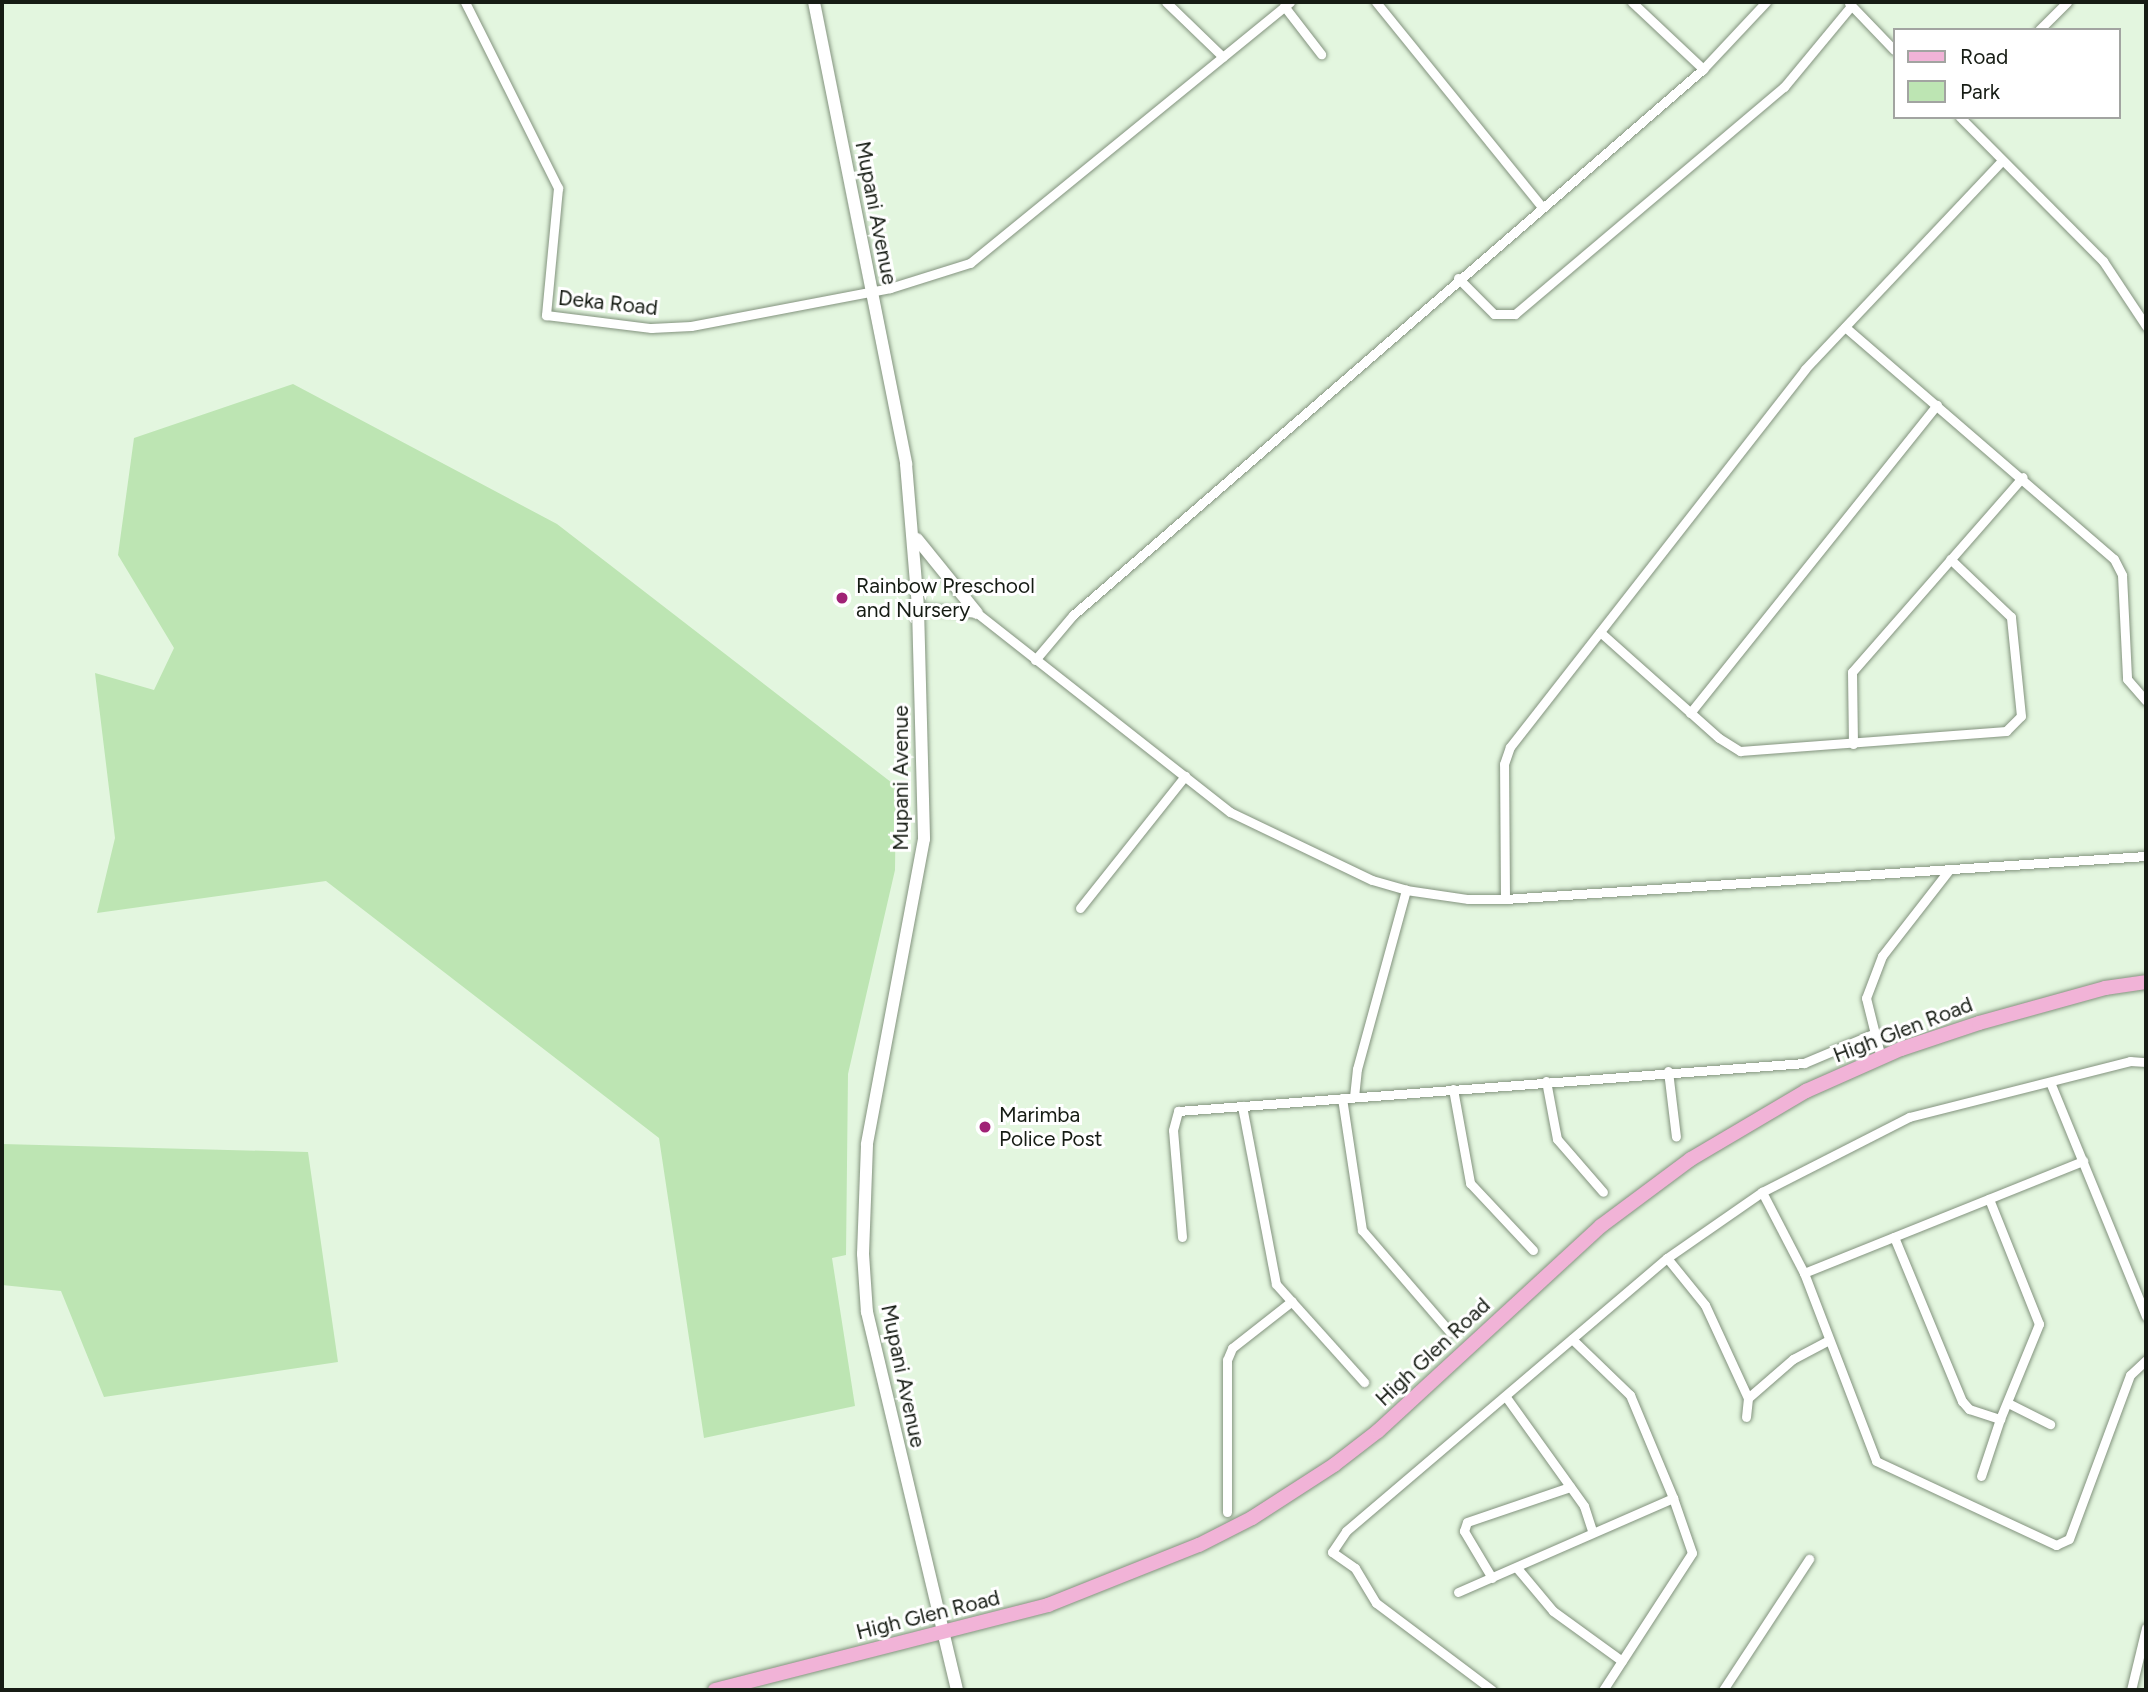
<!DOCTYPE html>
<style>
body{margin:0}
#map{position:relative;width:2148px;height:1692px;overflow:hidden;background:#e3f6df;font-family:Figtree,sans-serif}
div>[style]{position:absolute}
[style*='--x']{left:calc(var(--x)*1px);top:calc(var(--y)*1px);width:calc(var(--w)*1px);rotate:calc(var(--a)*1deg)}
.green>*{inset:0;background:#bde5b3}
.roads{filter:drop-shadow(0 0 2px #83937e) drop-shadow(0 0 2px #83937e)}
.street>*{height:9px;margin:-4.5px;padding:0 4.5px;transform-origin:4.5px;border-radius:4.5px;background:#fff}
.secondary>*{height:12px;margin:-6px;padding:0 6px;transform-origin:6px;border-radius:6px;background:#fff}
.primary>*{height:14px;margin:-7px;padding:0 7px;transform-origin:7px;border-radius:7px;background:#f1b3d7}
.dots>*{width:19px;height:19px;translate:-50% -50%;box-sizing:border-box;border:4px solid #fff;border-radius:50%}
span{translate:-50% -50%;white-space:nowrap;text-align:center;line-height:1.15;-webkit-text-stroke:6px #fff;paint-order:stroke}
.street-label{font-size:21px;color:#161c14}
.poi-label{font-size:21px;color:#161c14}
.left{translate:0 -50%;text-align:left}
.frame{position:absolute;inset:0;border:4px solid #161c14;pointer-events:none}
.legend{position:absolute;left:1893px;top:28px;width:228px;height:91px;box-sizing:border-box;background:#fff;border:2px solid #a2a4a1;margin:0;padding:9px 12px;list-style:none;font-size:21px;color:#161c14}
.legend li{display:flex;align-items:center;gap:14px;height:35px}
.legend b{width:35px;border:2px solid #a2a4a1}
</style>
<div id="map">
<div class="green">
<i style="clip-path:polygon(293px 384px,557px 524px,896px 786px,895px 870px,848px 1074px,846px 1255px,832px 1258px,855px 1406px,704px 1438px,659px 1138px,326px 881px,97px 913px,115px 838px,95px 673px,154px 690px,174px 648px,118px 555px,134px 438px)"></i>
<i style="clip-path:polygon(2px 1144px,308px 1152px,338px 1362px,104px 1397px,61px 1291px,2px 1285px)"></i>
</div>
<div class="roads">
<div class="street">
<i style="--x:465;--y:2;--w:208;--a:63.4"></i>
<i style="--x:558;--y:188;--w:128;--a:95.4"></i>
<i style="--x:546;--y:315;--w:106;--a:7.1"></i>
<i style="--x:651;--y:328;--w:40;--a:-2.9"></i>
<i style="--x:691;--y:326;--w:203;--a:-10.8"></i>
<i style="--x:890;--y:288;--w:84;--a:-17.4"></i>
<i style="--x:970;--y:263;--w:413;--a:-39.2"></i>
<i style="--x:1166;--y:2;--w:79;--a:44"></i>
<i style="--x:1376;--y:2;--w:262;--a:51"></i>
<i style="--x:1632;--y:2;--w:98;--a:43.3"></i>
<i style="--x:1849;--y:3;--w:65;--a:46.2"></i>
<i style="--x:1284;--y:6;--w:61;--a:52.4"></i>
<i style="--x:2039;--y:30;--w:40;--a:-45"></i>
<i style="--x:1960;--y:117;--w:203;--a:45.2"></i>
<i style="--x:2103;--y:261;--w:78;--a:56.5"></i>
<i style="--x:1458;--y:278;--w:51;--a:45"></i>
<i style="--x:1494;--y:314;--w:21;--a:0"></i>
<i style="--x:1515;--y:314;--w:352;--a:-40.2"></i>
<i style="--x:1784;--y:87;--w:105;--a:-50.4"></i>
<i style="--x:1845;--y:327;--w:355;--a:40.8"></i>
<i style="--x:2114;--y:559;--w:18;--a:63"></i>
<i style="--x:2122;--y:575;--w:104;--a:87.2"></i>
<i style="--x:2127;--y:679;--w:29;--a:49"></i>
<i style="--x:918;--y:608;--w:59;--a:4.8"></i>
<i style="--x:977;--y:613;--w:322;--a:38.2"></i>
<i style="--x:1230;--y:812;--w:157;--a:25.6"></i>
<i style="--x:1372;--y:880;--w:35;--a:16"></i>
<i style="--x:1406;--y:890;--w:63;--a:8.3"></i>
<i style="--x:1468;--y:899;--w:37;--a:0"></i>
<i style="--x:1505;--y:899;--w:642;--a:-3.84"></i>
<i style="--x:1600;--y:632;--w:159;--a:41.7"></i>
<i style="--x:1719;--y:738;--w:25;--a:32"></i>
<i style="--x:1740;--y:751;--w:267;--a:-4.3"></i>
<i style="--x:2006;--y:731;--w:21;--a:-45"></i>
<i style="--x:2021;--y:716;--w:100;--a:-95.8"></i>
<i style="--x:2011;--y:617;--w:84;--a:-136.4"></i>
<i style="--x:1035;--y:660;--w:59;--a:-49.8"></i>
<i style="--x:1073;--y:615;--w:834;--a:-40.91"></i>
<i style="--x:1703;--y:69;--w:92;--a:-46.8"></i>
<i style="--x:1690;--y:713;--w:395;--a:-51.3"></i>
<i style="--x:1853;--y:744;--w:72;--a:-90.8"></i>
<i style="--x:1852;--y:672;--w:259;--a:-48.8"></i>
<i style="--x:1505;--y:899;--w:135;--a:-90.4"></i>
<i style="--x:1504;--y:764;--w:18;--a:-71"></i>
<i style="--x:1510;--y:747;--w:479;--a:-52"></i>
<i style="--x:1805;--y:369;--w:286;--a:-46.6"></i>
<i style="--x:1080;--y:908;--w:169;--a:-51.5"></i>
<i style="--x:1881;--y:1058;--w:62;--a:-104"></i>
<i style="--x:1866;--y:998;--w:45;--a:-69.1"></i>
<i style="--x:1882;--y:956;--w:109;--a:-52.1"></i>
<i style="--x:1668;--y:1071;--w:66;--a:83.1"></i>
<i style="--x:1546;--y:1081;--w:59;--a:79.3"></i>
<i style="--x:1557;--y:1139;--w:70;--a:49"></i>
<i style="--x:2050;--y:1082;--w:253;--a:67.7"></i>
<i style="--x:1453;--y:1089;--w:96;--a:79.7"></i>
<i style="--x:1470;--y:1183;--w:92;--a:46.8"></i>
<i style="--x:1354;--y:1097;--w:28;--a:-84"></i>
<i style="--x:1357;--y:1069;--w:186;--a:-74.7"></i>
<i style="--x:1342;--y:1098;--w:134;--a:81.4"></i>
<i style="--x:1362;--y:1230;--w:135;--a:49.2"></i>
<i style="--x:1242;--y:1106;--w:181;--a:79.2"></i>
<i style="--x:1276;--y:1284;--w:132;--a:48.1"></i>
<i style="--x:1762;--y:1192;--w:91;--a:62.6"></i>
<i style="--x:1804;--y:1273;--w:201;--a:69"></i>
<i style="--x:1876;--y:1461;--w:199;--a:25"></i>
<i style="--x:2056;--y:1545;--w:14;--a:-25"></i>
<i style="--x:2069;--y:1539;--w:175;--a:-69.6"></i>
<i style="--x:2130;--y:1375;--w:22;--a:-43"></i>
<i style="--x:1182;--y:1237;--w:107;--a:-94.8"></i>
<i style="--x:1173;--y:1130;--w:20;--a:-75"></i>
<i style="--x:1178;--y:1111;--w:628;--a:-4.38"></i>
<i style="--x:1804;--y:1063;--w:77;--a:-22.9"></i>
<i style="--x:1894;--y:1237;--w:178;--a:67.5"></i>
<i style="--x:1962;--y:1401;--w:11;--a:49"></i>
<i style="--x:1969;--y:1409;--w:33;--a:18"></i>
<i style="--x:2000;--y:1419;--w:103;--a:-67.7"></i>
<i style="--x:2039;--y:1324;--w:135;--a:-111.8"></i>
<i style="--x:1667;--y:1258;--w:60;--a:51"></i>
<i style="--x:1705;--y:1305;--w:102;--a:65.2"></i>
<i style="--x:1748;--y:1398;--w:19;--a:96"></i>
<i style="--x:1804;--y:1273;--w:301;--a:-21.9"></i>
<i style="--x:1572;--y:1339;--w:81;--a:44"></i>
<i style="--x:1630;--y:1395;--w:112;--a:67.3"></i>
<i style="--x:1506;--y:1397;--w:134;--a:54.4"></i>
<i style="--x:1584;--y:1506;--w:26;--a:72"></i>
<i style="--x:1748;--y:1398;--w:60;--a:-40.9"></i>
<i style="--x:1793;--y:1359;--w:38;--a:-28"></i>
<i style="--x:2010;--y:1404;--w:45;--a:26.6"></i>
<i style="--x:1981;--y:1476;--w:60;--a:-71.6"></i>
<i style="--x:1227;--y:1512;--w:152;--a:-90"></i>
<i style="--x:1227;--y:1360;--w:13;--a:-67"></i>
<i style="--x:1232;--y:1348;--w:76;--a:-38.1"></i>
<i style="--x:1517;--y:1568;--w:56;--a:50.1"></i>
<i style="--x:1553;--y:1611;--w:85;--a:35.9"></i>
<i style="--x:1492;--y:1578;--w:55;--a:-120.8"></i>
<i style="--x:1464;--y:1531;--w:9;--a:-72"></i>
<i style="--x:1467;--y:1522;--w:109;--a:-18.8"></i>
<i style="--x:1458;--y:1592;--w:235;--a:-23.6"></i>
<i style="--x:1673;--y:1498;--w:58;--a:70.9"></i>
<i style="--x:1692;--y:1553;--w:163;--a:123"></i>
<i style="--x:1492;--y:1690;--w:145;--a:-143.1"></i>
<i style="--x:1376;--y:1603;--w:41;--a:-121"></i>
<i style="--x:1355;--y:1568;--w:28;--a:-145"></i>
<i style="--x:1332;--y:1552;--w:25;--a:-56"></i>
<i style="--x:1346;--y:1531;--w:421;--a:-40.4"></i>
<i style="--x:1667;--y:1258;--w:116;--a:-34.8"></i>
<i style="--x:1762;--y:1192;--w:165;--a:-27"></i>
<i style="--x:1909;--y:1117;--w:228;--a:-14.2"></i>
<i style="--x:2130;--y:1061;--w:16;--a:4"></i>
<i style="--x:1723;--y:1690;--w:157;--a:-56.7"></i>
<i style="--x:2131;--y:1690;--w:64;--a:-76.4"></i>
</div>
<div class="secondary">
<i style="--x:814;--y:2;--w:471;--a:78.7"></i>
<i style="--x:906;--y:464;--w:144;--a:85.2"></i>
<i style="--x:918;--y:608;--w:231;--a:88.5"></i>
<i style="--x:924;--y:839;--w:311;--a:100.6"></i>
<i style="--x:867;--y:1145;--w:109;--a:92.1"></i>
<i style="--x:863;--y:1254;--w:58;--a:86.1"></i>
<i style="--x:867;--y:1312;--w:389;--a:76.6"></i>
<i style="--x:917;--y:539;--w:95;--a:51"></i>
</div>
<div class="primary">
<i style="--x:715;--y:1690;--w:344;--a:-14.3"></i>
<i style="--x:1048;--y:1605;--w:162;--a:-21.7"></i>
<i style="--x:1199;--y:1545;--w:59;--a:-27"></i>
<i style="--x:1252;--y:1518;--w:98;--a:-32.9"></i>
<i style="--x:1334;--y:1465;--w:56;--a:-37.7"></i>
<i style="--x:1378;--y:1431;--w:303;--a:-42.6"></i>
<i style="--x:1601;--y:1226;--w:112;--a:-36.7"></i>
<i style="--x:1691;--y:1159;--w:134;--a:-30.6"></i>
<i style="--x:1806;--y:1091;--w:104;--a:-23.9"></i>
<i style="--x:1901;--y:1049;--w:82;--a:-18.4"></i>
<i style="--x:1979;--y:1023;--w:131;--a:-15.5"></i>
<i style="--x:2105;--y:988;--w:41;--a:-8.3"></i>
</div>
</div>
<div class="dots">
<i style="left:842px;top:598px;background:#a02276"></i>
<i style="left:985px;top:1127px;background:#a02276"></i>
</div>
<div class="street-label">
<span style="left:876px;top:213px;rotate:79deg">Mupani Avenue</span>
<span style="left:608px;top:303px;rotate:6deg">Deka Road</span>
<span style="left:901px;top:778px;rotate:-90deg">Mupani Avenue</span>
<span style="left:1903px;top:1030px;rotate:-21deg">High Glen Road</span>
<span style="left:1433px;top:1352px;rotate:-43deg">High Glen Road</span>
<span style="left:903px;top:1376px;rotate:78deg">Mupani Avenue</span>
<span style="left:928px;top:1615px;rotate:-14deg">High Glen Road</span>
</div>
<div class="poi-label">
<span class="left" style="left:856px;top:598px">Rainbow Preschool<br>and Nursery</span>
<span class="left" style="left:999px;top:1127px">Marimba<br>Police Post</span>
</div>
<div class="frame"></div>
<ul class="legend">
<li><b style="height:9px;background:#f1b3d7"></b>Road</li>
<li><b style="height:19px;background:#bde5b3"></b>Park</li>
</ul>
</div>
